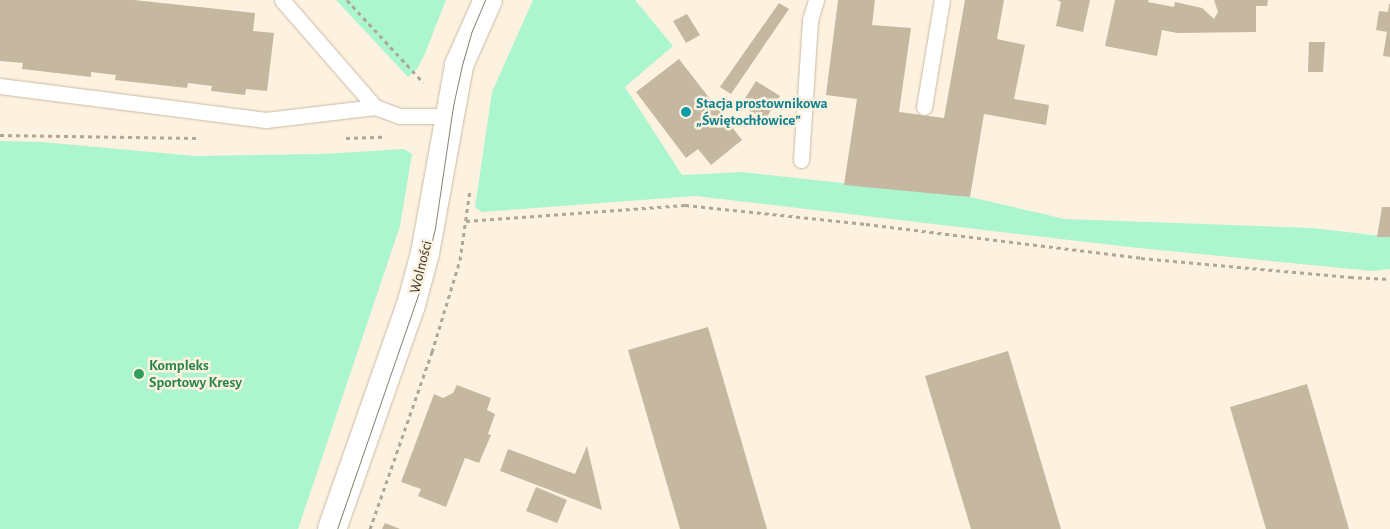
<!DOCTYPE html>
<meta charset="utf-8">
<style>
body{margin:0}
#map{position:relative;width:1390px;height:529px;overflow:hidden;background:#fdf1df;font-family:"Alegreya Sans",sans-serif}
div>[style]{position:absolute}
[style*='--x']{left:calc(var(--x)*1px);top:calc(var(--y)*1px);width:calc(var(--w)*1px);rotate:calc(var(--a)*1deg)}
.green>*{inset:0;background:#abf6cf}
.building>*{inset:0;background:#c6b7a1}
.path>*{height:3px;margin-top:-1.5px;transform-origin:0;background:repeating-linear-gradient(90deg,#b0a698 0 4px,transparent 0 8px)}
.roads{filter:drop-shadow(0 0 1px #c9bba4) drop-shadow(0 0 1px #c9bba4)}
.lane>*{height:15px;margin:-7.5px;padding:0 7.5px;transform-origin:7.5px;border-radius:7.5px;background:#fff}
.street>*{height:28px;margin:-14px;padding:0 14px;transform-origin:14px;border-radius:14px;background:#fff}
.tram>*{height:1px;margin:-0.5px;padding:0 0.5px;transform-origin:0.5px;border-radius:0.5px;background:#8b8275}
.dots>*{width:14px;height:14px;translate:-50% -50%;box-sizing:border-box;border:2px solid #fdf1df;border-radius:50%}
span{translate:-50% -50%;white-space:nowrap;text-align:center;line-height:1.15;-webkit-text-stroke:5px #fdf1df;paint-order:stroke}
.culture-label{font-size:15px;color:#0d838f;font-weight:700}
.left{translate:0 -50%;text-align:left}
.street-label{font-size:15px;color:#3a342b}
.leisure-label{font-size:15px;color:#27864d;font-weight:700}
</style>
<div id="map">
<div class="green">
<i style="clip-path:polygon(336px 0,446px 0,424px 56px,417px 69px,408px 77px)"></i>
<i style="clip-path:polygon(533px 0,635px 0,673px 46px,625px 87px,682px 175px,742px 172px,970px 197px,1065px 219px,1312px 228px,1390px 237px,1390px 269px,1372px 271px,1129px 247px,695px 196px,482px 212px,475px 207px,492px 92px)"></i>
<i style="clip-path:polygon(0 141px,42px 142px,195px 156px,322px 154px,404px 149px,412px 154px,400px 226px,298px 529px,0 529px)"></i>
</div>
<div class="building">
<i style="clip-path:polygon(0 0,134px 0,255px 13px,253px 31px,274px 33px,267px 91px,246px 89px,245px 95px,211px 91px,212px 86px,188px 83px,187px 88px,115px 80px,116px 75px,91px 72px,91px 77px,22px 69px,23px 63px,0 61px)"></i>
<i style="clip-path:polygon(838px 0,875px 0,872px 25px,911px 28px,899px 112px,944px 118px,965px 0,1004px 0,997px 39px,1025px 45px,1014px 99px,1049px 105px,1046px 125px,984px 114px,970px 197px,844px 185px,857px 99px,826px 95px)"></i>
<i style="clip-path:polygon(1057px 0,1090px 0,1083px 32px,1056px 26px,1061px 2px)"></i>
<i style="clip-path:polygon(1115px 0,1149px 0,1148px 2px,1174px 7px,1175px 2px,1202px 8px,1214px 19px,1218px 12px,1214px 0,1268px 0,1267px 6px,1256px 6px,1256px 32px,1177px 33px,1162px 30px,1157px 56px,1105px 46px)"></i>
<i style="clip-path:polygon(779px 3px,789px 9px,731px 94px,720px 87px)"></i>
<i style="clip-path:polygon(1389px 4px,1390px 4px,1390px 57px,1383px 56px,1387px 32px,1376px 30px,1379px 11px,1388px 12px)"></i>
<i style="clip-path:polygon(687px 14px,700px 35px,686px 43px,673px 21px)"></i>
<i style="clip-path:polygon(1309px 42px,1325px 42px,1323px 72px,1308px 72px)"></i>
<i style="clip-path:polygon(679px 59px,742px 140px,711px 165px,698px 149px,686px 158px,636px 92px)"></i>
<i style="clip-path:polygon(756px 81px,780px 96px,765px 120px,741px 105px)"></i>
<i style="clip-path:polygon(1382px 207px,1390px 207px,1390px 237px,1377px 237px)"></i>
<i style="clip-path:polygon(708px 327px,767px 529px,680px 529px,628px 350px)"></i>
<i style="clip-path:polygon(1008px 351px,1061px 529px,971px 529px,925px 376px)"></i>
<i style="clip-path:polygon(1307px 384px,1349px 529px,1266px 529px,1230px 407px)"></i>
<i style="clip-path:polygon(457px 385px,491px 398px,487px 410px,495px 414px,488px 434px,491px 435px,479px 463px,465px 458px,446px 507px,418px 496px,421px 489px,401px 482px,434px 394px,443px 398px,453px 393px)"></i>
<i style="clip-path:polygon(587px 446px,602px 510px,500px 471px,508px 449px,575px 474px)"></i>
<i style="clip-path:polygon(536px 487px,567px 500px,557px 523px,526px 511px)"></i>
<i style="clip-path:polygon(385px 523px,400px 529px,382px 529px)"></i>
</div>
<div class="path">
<i style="--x:347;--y:0;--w:112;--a:47.2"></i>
<i style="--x:0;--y:135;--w:197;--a:0.9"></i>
<i style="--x:346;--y:138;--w:36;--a:-2"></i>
<i style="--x:466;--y:221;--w:220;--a:-4.2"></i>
<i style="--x:685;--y:205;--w:182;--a:6"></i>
<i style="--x:866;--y:224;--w:277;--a:7"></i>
<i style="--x:1141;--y:258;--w:210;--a:5.2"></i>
<i style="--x:1350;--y:277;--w:40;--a:2.9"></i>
<i style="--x:370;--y:529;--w:188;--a:-70.7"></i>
<i style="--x:432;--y:352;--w:96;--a:-73.1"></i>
<i style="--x:460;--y:260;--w:71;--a:-81.9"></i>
</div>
<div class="roads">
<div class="lane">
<i style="--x:282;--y:0;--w:142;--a:49"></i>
<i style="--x:375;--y:107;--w:27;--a:20"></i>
<i style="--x:400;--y:116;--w:50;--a:0"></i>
<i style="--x:0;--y:86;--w:268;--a:7.3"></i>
<i style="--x:266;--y:120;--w:110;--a:-6.8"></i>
<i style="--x:924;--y:107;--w:109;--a:-80.5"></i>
<i style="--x:801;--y:160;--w:140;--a:-86.3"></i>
<i style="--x:810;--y:20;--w:21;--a:-73"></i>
</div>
<div class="street">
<i style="--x:332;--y:529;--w:238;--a:-70.6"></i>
<i style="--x:411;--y:305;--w:54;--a:-74.9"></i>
<i style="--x:425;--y:253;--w:191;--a:-79.7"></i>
<i style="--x:459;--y:65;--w:71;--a:-66"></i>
</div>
</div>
<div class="tram">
<i style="--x:337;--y:529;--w:257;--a:-70.9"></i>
<i style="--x:421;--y:286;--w:60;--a:-76.4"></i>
<i style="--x:435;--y:228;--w:123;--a:-81.6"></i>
<i style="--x:453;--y:106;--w:42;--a:-77.6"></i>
<i style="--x:462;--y:65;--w:33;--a:-74"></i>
<i style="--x:471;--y:33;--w:36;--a:-67"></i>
</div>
<div class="dots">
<i style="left:686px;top:112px;background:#0f9aa8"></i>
<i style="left:139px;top:374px;background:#2e9e5b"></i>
</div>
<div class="culture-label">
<span class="left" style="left:696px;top:112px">Stacja prostownikowa<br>„Świętochłowice”</span>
</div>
<div class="street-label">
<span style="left:421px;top:267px;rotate:-76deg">Wolności</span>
</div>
<div class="leisure-label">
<span class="left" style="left:149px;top:374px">Kompleks<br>Sportowy Kresy</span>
</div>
</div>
